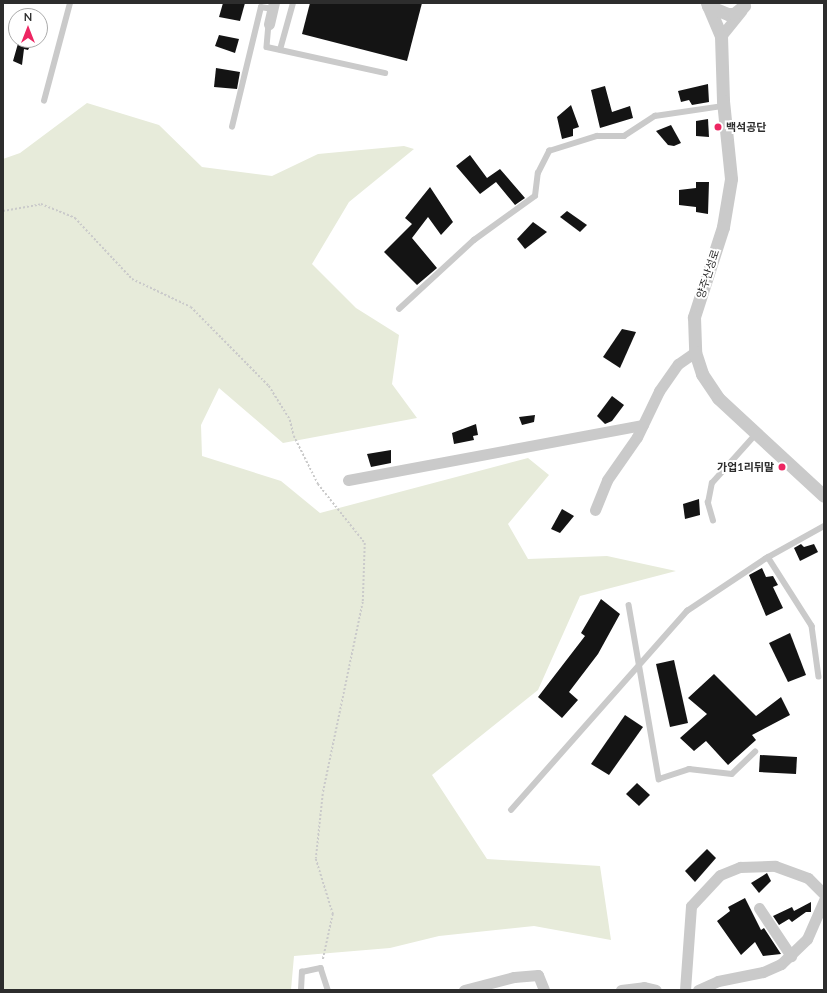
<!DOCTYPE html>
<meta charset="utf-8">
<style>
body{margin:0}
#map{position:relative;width:827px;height:993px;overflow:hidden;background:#fff;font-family:Lato,"Noto Sans KR",sans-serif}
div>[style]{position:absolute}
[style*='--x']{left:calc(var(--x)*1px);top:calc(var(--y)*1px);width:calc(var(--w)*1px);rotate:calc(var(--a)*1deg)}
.green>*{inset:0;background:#e7ebda}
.building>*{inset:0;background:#141414}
.path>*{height:1.5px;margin-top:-0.75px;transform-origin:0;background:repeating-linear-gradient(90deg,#cacaca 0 2px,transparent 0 4px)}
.service>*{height:5.5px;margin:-2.75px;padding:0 2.75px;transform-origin:2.75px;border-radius:2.75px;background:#cacaca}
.minor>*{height:11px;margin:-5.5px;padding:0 5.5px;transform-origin:5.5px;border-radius:5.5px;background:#cacaca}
.tertiary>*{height:13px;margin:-6.5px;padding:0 6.5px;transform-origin:6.5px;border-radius:6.5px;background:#cacaca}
.dots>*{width:11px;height:11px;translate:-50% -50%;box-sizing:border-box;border:2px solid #fff;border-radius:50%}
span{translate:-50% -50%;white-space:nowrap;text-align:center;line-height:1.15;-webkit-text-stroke:4px #fff;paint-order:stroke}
.poi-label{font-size:11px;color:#2d2d2d;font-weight:700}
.left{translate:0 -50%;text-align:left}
.right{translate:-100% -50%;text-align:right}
.street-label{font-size:11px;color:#2d2d2d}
.frame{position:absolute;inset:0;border:4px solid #2d2d2d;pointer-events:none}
.north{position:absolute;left:8px;top:8px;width:40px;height:40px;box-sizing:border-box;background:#fff;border:1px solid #ababab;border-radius:50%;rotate:0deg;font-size:11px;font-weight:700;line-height:16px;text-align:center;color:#2d2d2d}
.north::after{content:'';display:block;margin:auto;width:14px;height:18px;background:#ed2662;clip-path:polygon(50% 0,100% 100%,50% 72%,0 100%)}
</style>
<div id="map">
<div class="green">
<i style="clip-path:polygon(87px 103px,159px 125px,202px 167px,272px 176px,318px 154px,404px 146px,414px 149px,349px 202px,312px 264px,356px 308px,399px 335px,392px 384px,417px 418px,283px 443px,219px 388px,201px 425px,202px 456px,281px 481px,320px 513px,528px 458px,549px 475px,508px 524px,528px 559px,607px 556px,676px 571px,580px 596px,538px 690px,432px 775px,487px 859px,600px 866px,611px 940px,534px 926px,439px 936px,390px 948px,294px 956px,291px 990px,3px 990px,3px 159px,20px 153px)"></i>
</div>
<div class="building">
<i style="clip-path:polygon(223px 3px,245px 3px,240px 21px,219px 17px)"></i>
<i style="clip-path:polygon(310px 3px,422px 3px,407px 61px,302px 34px)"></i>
<i style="clip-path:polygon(219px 35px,239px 39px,235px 53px,215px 46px)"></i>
<i style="clip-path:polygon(19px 40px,33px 40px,28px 50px,24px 49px,22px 65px,13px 61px)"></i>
<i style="clip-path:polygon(216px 68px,240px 72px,237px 89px,214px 87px)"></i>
<i style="clip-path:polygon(708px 84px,709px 102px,692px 105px,689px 100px,681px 102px,678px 91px)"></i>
<i style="clip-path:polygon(605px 86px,612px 112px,630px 106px,633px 118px,600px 128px,591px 90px)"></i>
<i style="clip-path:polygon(571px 105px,579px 127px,573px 129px,573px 136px,562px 139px,557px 117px)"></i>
<i style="clip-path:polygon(708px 119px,709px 137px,696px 136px,696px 121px)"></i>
<i style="clip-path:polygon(671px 125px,681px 143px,674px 146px,668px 145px,656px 131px)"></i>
<i style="clip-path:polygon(470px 155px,487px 178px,500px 169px,525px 198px,515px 205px,496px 182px,480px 194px,456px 166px)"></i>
<i style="clip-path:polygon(696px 182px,709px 182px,708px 214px,696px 212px,696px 207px,679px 205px,679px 190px,696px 188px)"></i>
<i style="clip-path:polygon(430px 187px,453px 222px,441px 235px,428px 217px,412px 238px,437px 268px,417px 285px,384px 252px,412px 224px,405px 218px)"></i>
<i style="clip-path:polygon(567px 211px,587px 225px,580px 232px,560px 217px)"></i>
<i style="clip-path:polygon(533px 222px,547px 232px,525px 249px,517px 239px)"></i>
<i style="clip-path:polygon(622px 329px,636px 332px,620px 368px,603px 357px)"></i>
<i style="clip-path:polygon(612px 396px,624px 405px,612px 421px,605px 424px,597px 416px)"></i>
<i style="clip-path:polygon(535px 415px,534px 422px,522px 425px,519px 417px)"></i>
<i style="clip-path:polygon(476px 424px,478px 435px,473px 436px,474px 440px,454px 444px,452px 433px)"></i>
<i style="clip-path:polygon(391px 450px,391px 463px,371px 467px,367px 454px)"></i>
<i style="clip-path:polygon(699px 499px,700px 515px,685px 519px,683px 504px)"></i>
<i style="clip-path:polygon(562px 509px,574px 516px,560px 533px,551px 529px)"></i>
<i style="clip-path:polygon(801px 544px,804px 547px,814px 544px,818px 552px,800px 561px,794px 548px)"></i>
<i style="clip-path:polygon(762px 568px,766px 577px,773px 576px,778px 585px,773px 587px,783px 608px,766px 616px,749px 575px)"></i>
<i style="clip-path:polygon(601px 599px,620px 614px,598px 654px,569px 692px,578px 700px,562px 718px,538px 697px,585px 636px,581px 633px)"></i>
<i style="clip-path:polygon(790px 633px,806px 675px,788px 682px,769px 643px)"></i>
<i style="clip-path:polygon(674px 660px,688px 723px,670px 727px,656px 664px)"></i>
<i style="clip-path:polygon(714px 674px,756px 716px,781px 697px,790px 715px,752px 735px,756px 740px,728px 765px,706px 741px,694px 751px,680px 738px,707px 714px,688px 698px)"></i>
<i style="clip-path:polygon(625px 715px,643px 727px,609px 775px,591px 764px)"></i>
<i style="clip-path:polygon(760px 755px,797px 757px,796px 774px,759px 772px)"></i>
<i style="clip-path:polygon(637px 783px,650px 795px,639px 806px,626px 794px)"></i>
<i style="clip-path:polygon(707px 849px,716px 858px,695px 882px,685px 871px)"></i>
<i style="clip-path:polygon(767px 873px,771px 881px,759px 893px,751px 883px)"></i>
<i style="clip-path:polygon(745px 898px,761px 930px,764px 928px,781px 954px,763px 956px,755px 942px,741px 955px,717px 921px,730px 911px,728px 907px)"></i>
<i style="clip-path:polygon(811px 902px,811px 912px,806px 912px,792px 922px,789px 919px,779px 925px,773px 916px,792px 907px,794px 911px)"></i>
</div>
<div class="path">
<i style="--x:3;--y:211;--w:39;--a:-10"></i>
<i style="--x:41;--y:204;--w:37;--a:22"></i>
<i style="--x:75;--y:218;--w:83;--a:46.9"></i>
<i style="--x:132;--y:279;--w:65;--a:25.4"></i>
<i style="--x:191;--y:307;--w:111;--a:45.4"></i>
<i style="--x:269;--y:386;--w:40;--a:58"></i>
<i style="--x:290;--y:420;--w:16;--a:76"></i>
<i style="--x:294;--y:436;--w:54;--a:63.4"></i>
<i style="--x:318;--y:484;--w:75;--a:51.5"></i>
<i style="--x:365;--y:543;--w:59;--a:91.9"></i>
<i style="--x:363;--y:602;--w:196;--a:101.8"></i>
<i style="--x:323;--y:794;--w:65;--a:96.1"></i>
<i style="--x:316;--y:859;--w:58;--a:72.8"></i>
<i style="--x:333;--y:914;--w:47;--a:102.3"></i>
</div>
<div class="service">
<i style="--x:269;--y:24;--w:23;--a:95"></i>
<i style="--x:267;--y:47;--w:121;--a:12.4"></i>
<i style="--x:280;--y:50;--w:49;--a:-74.5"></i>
<i style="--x:44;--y:101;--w:101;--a:-75.1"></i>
<i style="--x:232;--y:127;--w:123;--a:-76.4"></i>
<i style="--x:261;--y:7;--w:12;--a:9"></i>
<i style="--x:399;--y:309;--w:102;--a:-42.6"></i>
<i style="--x:474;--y:240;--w:75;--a:-35.8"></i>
<i style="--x:535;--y:196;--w:23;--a:-83"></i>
<i style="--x:538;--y:173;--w:25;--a:-63"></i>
<i style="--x:549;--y:151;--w:50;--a:-17.4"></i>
<i style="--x:597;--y:136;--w:27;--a:0"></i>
<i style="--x:624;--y:136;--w:37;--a:-33"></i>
<i style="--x:655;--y:116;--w:69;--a:-8.4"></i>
<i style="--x:713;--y:521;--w:19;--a:-106"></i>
<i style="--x:708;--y:503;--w:20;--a:-79"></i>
<i style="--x:712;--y:483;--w:66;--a:-48.1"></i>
<i style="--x:768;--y:557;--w:82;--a:57.5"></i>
<i style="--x:812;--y:626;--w:51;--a:82.2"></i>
<i style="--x:629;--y:605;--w:177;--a:80.2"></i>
<i style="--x:659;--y:779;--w:32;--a:-18"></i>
<i style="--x:689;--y:769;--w:43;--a:6.6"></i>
<i style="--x:732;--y:774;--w:32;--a:-44"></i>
<i style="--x:511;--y:810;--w:266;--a:-48.5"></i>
<i style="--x:687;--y:611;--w:94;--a:-33.7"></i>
<i style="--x:765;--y:559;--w:68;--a:-29.2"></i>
<i style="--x:301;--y:990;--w:18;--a:-87"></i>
<i style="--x:302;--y:972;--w:19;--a:-12"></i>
<i style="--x:321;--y:968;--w:23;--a:72"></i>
</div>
<div class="minor">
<i style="--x:269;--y:24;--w:22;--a:-77"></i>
<i style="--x:721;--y:36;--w:33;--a:-51"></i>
<i style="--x:348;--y:480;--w:300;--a:-10.6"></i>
<i style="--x:595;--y:510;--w:32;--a:-68"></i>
<i style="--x:607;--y:480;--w:52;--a:-55.1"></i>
<i style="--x:637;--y:437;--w:51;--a:-64.4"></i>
<i style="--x:659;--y:391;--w:33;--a:-55"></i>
<i style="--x:678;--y:364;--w:21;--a:-35"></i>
<i style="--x:759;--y:908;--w:58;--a:56.3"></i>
<i style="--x:464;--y:990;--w:52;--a:-14.6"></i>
<i style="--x:514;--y:977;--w:24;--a:-5"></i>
<i style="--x:538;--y:975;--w:16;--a:68"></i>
<i style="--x:621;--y:990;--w:23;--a:-7"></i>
<i style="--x:644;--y:987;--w:12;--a:14"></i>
<i style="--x:685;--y:990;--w:84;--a:-85.9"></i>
<i style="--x:691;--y:906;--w:42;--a:-46.9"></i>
<i style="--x:720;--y:875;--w:22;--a:-22"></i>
<i style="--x:740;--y:867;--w:35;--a:-2"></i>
<i style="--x:775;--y:866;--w:35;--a:20"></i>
<i style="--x:808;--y:878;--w:23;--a:45"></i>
<i style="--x:698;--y:990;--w:22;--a:-24"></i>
<i style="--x:718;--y:981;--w:46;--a:-11.3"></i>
<i style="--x:763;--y:972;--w:20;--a:-24"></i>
<i style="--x:781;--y:964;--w:36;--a:-44"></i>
<i style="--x:807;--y:939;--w:43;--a:-66.4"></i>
</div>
<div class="tertiary">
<i style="--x:707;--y:3;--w:36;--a:67"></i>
<i style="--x:721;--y:36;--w:65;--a:88.2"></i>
<i style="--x:723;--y:101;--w:78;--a:84.1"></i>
<i style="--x:731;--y:179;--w:49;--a:99.5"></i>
<i style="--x:723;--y:227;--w:95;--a:107.9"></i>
<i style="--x:694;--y:317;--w:35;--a:88"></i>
<i style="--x:695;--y:352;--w:23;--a:72"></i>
<i style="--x:702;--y:374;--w:29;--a:56"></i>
<i style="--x:718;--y:398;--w:144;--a:42.8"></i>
<i style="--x:708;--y:6;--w:22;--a:22"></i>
<i style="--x:728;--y:14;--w:6;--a:0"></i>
<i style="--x:734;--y:14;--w:13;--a:-39"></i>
</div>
<div class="dots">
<i style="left:718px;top:127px;background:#ed2662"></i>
<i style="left:782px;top:467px;background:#ed2662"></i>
</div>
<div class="poi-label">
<span class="left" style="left:726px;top:127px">백석공단</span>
<span class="right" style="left:774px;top:467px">가업1리뒤말</span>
</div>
<div class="street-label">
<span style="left:708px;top:274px;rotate:-72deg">양주산성로</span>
</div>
<div class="frame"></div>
<div class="north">N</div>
</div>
